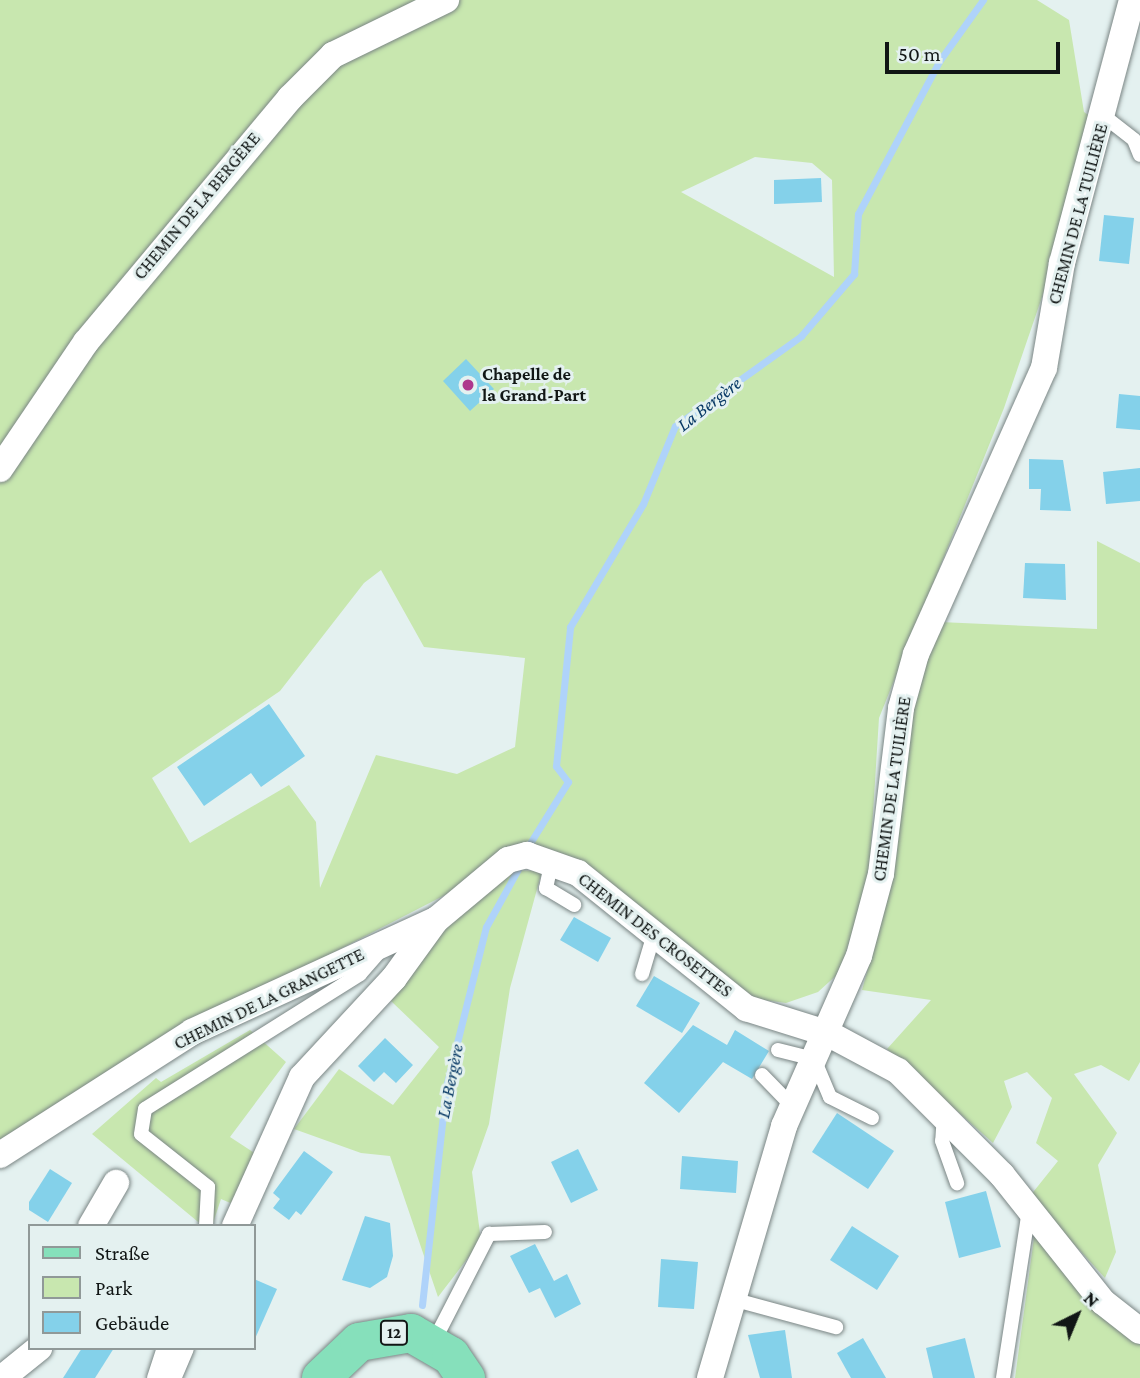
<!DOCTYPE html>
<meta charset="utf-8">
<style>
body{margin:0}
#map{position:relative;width:1140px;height:1378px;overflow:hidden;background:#e4f1f0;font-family:"Crimson Pro",serif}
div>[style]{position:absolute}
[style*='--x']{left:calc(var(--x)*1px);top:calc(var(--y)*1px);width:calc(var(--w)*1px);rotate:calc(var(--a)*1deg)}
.green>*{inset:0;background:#c8e7af}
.stream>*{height:7px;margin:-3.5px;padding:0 3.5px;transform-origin:3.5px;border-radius:3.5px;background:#afd3fa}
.building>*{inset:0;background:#84d1ea}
.roads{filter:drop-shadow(0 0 2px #7a8584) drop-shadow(0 0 2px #7a8584)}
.service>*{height:14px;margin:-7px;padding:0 7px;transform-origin:7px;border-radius:7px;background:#fff}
.minor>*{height:26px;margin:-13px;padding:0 13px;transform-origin:13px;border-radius:13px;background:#fff}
.primary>*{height:38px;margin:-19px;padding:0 19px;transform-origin:19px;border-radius:19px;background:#86e0bb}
.dots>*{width:19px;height:19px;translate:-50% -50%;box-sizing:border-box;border:4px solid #e4f1f0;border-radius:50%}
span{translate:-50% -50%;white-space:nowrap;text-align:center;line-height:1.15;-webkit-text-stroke:6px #e4f1f0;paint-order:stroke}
.shield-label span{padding:2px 5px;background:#e4f1f0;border:2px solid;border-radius:5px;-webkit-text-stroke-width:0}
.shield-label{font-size:16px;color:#111615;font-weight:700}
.street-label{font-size:18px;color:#111615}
.poi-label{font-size:18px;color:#111615;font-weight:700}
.left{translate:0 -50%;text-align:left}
.water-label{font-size:19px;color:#093a66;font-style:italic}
.legend{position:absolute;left:28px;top:1224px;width:228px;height:126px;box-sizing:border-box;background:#e4f1f0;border:2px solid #909998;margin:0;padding:9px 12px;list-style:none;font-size:21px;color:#111615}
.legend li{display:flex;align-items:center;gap:14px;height:35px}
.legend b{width:35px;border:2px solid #909998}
.north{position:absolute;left:1042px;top:1280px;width:70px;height:70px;-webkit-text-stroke:5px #e4f1f0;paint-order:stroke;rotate:43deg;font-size:19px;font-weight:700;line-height:28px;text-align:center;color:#111615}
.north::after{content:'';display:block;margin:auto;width:24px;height:32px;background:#111615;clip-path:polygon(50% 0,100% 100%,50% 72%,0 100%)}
.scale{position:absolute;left:885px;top:42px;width:175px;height:32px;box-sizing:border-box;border:4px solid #111615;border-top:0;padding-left:9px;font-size:21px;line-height:24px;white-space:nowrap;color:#111615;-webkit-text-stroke:5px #e4f1f0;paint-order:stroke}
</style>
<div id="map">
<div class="green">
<i style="clip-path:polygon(evenodd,0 0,1037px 0,1069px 20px,1084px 112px,1091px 117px,1053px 265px,1004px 408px,879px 718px,869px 877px,840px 972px,818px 992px,786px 1003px,750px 998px,534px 849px,193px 1025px,0 1144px,0 0,755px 157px,812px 163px,832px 180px,834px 277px,681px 192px,755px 157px,0 0,381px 570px,424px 647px,525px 658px,515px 747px,457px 774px,376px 755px,320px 888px,316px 822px,289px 785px,190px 843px,152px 778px,280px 691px,364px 583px,381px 570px)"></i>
<i style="clip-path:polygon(1097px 541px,1140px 563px,1140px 1062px,1129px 1081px,1101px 1065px,1074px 1074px,1117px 1133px,1098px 1165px,1116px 1252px,1105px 1278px,1030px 1196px,1058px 1161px,1036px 1143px,1052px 1098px,1027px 1072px,1004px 1081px,1012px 1107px,993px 1143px,887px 1049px,931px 1000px,862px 990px,888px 896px,917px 678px,940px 622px,1097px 629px)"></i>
<i style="clip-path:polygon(513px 870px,542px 871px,510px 988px,489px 1124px,472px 1172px,481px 1241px,438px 1297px,390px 1156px,361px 1153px,294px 1129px,339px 1069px,393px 1105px,439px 1047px,391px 1001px,443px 928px)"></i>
<i style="clip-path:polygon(250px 1030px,286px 1062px,230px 1137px,256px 1154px,235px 1205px,221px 1199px,212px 1226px,203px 1226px,92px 1134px,156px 1078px,161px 1082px)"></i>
<i style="clip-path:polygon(1035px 1230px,1089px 1304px,1140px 1341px,1140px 1378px,1015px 1378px)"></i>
</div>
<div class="stream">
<i style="--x:527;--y:848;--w:78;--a:-58.2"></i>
<i style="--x:568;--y:782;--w:20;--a:-127"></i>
<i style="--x:556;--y:766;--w:140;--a:-84.2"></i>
<i style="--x:570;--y:627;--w:143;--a:-59.3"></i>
<i style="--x:643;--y:504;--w:84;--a:-67.7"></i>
<i style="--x:675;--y:426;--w:155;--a:-35.5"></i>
<i style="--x:801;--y:336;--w:82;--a:-49.5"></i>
<i style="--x:854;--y:274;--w:60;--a:-86.2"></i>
<i style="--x:858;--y:214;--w:174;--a:-62"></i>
<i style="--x:940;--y:60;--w:74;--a:-54.4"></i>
<i style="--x:422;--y:1305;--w:219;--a:-83.7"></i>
<i style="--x:446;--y:1087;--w:165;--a:-76"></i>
<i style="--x:486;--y:927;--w:66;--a:-61.1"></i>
</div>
<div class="building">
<i style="clip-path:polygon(821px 178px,822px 202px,774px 204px,774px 180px)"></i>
<i style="clip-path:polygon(1104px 215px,1134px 218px,1129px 264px,1099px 261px)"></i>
<i style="clip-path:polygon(466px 359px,494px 389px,470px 411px,443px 381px)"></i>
<i style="clip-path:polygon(1119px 394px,1140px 396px,1140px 430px,1116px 428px)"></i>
<i style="clip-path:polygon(1029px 459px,1063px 460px,1071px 511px,1040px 510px,1041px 489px,1029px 489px)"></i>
<i style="clip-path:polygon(1140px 468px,1140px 501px,1106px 504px,1103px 472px)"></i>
<i style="clip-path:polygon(1025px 563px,1065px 564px,1066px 600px,1023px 598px)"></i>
<i style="clip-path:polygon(269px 704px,305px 756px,261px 787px,251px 773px,204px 806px,177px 767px)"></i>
<i style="clip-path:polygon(574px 917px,611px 938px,598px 962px,560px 940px)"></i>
<i style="clip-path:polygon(654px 976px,700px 1003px,682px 1033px,636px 1006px)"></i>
<i style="clip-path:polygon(693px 1025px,727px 1045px,735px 1030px,769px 1051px,752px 1079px,723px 1062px,679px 1113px,644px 1083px)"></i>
<i style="clip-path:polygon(385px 1038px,413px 1065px,396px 1083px,384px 1072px,374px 1082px,358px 1066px)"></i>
<i style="clip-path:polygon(837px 1113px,894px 1151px,868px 1189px,812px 1152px)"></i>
<i style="clip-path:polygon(578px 1149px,598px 1190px,571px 1203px,551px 1162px)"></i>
<i style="clip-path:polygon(304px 1151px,333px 1172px,301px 1215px,296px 1211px,289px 1220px,273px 1208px,280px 1199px,273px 1193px)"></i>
<i style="clip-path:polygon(682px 1156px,738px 1161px,736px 1193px,680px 1189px)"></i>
<i style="clip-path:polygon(50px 1169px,72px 1183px,48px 1222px,29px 1210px,29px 1202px)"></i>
<i style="clip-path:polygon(986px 1191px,1001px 1247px,959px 1258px,945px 1202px)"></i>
<i style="clip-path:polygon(365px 1216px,390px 1223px,393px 1256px,387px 1277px,370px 1288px,342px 1280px)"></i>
<i style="clip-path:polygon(852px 1226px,899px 1256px,877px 1290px,830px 1260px)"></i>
<i style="clip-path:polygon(535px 1244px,554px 1281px,567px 1274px,581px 1304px,555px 1318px,540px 1288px,529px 1293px,510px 1256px)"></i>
<i style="clip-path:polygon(661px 1259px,698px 1262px,694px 1309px,658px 1307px)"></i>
<i style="clip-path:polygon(254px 1279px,277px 1289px,254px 1341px)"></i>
<i style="clip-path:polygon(785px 1330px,792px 1378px,760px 1378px,748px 1335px)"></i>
<i style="clip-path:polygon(863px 1338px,886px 1378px,851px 1378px,837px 1353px)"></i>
<i style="clip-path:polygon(965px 1338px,975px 1378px,933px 1378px,926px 1348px)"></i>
<i style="clip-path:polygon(82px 1348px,114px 1348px,95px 1378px,63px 1378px)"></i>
</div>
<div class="roads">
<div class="service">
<i style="--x:1105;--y:117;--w:37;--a:38"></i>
<i style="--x:1134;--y:140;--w:16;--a:68"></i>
<i style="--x:552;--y:860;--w:29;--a:102"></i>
<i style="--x:546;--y:888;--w:33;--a:31"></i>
<i style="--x:642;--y:974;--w:42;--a:-73.3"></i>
<i style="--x:778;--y:1050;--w:37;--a:14"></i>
<i style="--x:814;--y:1059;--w:41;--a:67.2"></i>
<i style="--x:830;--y:1097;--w:47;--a:26.6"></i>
<i style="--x:762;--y:1075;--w:43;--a:45.9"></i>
<i style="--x:944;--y:1115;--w:26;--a:94"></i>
<i style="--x:942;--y:1141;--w:45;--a:70.3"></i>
<i style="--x:206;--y:1226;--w:39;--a:-87"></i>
<i style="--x:208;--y:1187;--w:85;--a:-141.7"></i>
<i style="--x:141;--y:1134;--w:25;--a:-81"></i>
<i style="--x:145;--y:1109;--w:254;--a:-32.1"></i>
<i style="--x:360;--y:974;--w:28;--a:-49"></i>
<i style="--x:732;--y:1299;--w:108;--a:15.1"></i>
<i style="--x:433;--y:1343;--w:123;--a:-62.8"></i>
<i style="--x:489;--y:1234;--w:56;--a:-2"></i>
<i style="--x:154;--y:1378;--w:32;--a:-72"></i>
<i style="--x:1003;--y:1378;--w:170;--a:-81.2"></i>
</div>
<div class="minor">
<i style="--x:0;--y:469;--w:153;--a:-55.9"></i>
<i style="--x:86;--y:342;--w:318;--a:-50.1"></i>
<i style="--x:290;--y:98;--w:61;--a:-45"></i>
<i style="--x:333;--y:55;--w:126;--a:-26"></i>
<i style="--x:0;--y:1155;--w:228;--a:-32.6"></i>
<i style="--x:192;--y:1032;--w:268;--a:-24.7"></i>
<i style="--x:91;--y:1226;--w:50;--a:-59.8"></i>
<i style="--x:235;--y:1226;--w:163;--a:-65.8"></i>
<i style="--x:302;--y:1077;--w:135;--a:-47.1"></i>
<i style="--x:394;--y:978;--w:72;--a:-54.1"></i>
<i style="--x:436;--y:920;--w:94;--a:-39.8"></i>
<i style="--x:508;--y:860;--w:20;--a:-15"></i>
<i style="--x:527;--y:855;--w:54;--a:19.4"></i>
<i style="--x:578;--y:873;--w:216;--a:38.8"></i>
<i style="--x:746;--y:1008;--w:87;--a:17.4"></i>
<i style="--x:829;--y:1034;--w:78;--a:28.2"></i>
<i style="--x:898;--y:1071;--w:147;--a:45"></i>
<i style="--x:1002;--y:1175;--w:162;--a:51.5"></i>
<i style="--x:1103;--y:1302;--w:47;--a:38.1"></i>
<i style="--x:2;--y:1378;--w:48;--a:-39"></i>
<i style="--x:168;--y:1378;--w:33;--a:-67"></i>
<i style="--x:710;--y:1378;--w:263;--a:-73.6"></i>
<i style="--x:784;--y:1126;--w:186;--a:-66.2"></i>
<i style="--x:859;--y:956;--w:85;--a:-75"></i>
<i style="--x:881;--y:874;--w:167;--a:-83.1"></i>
<i style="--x:901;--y:708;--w:56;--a:-74.5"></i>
<i style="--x:916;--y:654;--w:313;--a:-65.9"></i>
<i style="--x:1044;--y:368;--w:107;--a:-80.3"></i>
<i style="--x:1062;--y:263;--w:272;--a:-75.1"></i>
</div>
<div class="primary">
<i style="--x:321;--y:1378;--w:52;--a:-43.5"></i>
<i style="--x:359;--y:1342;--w:53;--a:-9.8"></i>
<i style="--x:411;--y:1333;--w:46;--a:29.9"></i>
<i style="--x:451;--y:1356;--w:27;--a:56"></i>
</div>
</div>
<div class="dots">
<i style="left:468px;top:385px;background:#ae378d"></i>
</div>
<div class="shield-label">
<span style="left:394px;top:1333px">12</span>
</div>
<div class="street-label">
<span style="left:197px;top:206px;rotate:-50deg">CHEMIN DE LA BERGÈRE</span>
<span style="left:1078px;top:214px;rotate:-75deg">CHEMIN DE LA TUILIÈRE</span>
<span style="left:892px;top:789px;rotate:-82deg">CHEMIN DE LA TUILIÈRE</span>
<span style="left:655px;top:935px;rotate:38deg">CHEMIN DES CROSETTES</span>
<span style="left:269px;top:999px;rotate:-26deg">CHEMIN DE LA GRANGETTE</span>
</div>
<div class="poi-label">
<span class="left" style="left:482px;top:385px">Chapelle de<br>la Grand-Part</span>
</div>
<div class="water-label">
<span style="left:709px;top:404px;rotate:-38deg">La Bergère</span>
<span style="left:450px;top:1081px;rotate:-79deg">La Bergère</span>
</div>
<ul class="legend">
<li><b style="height:9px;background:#86e0bb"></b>Straße</li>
<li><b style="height:19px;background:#c8e7af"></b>Park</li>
<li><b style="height:19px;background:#84d1ea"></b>Gebäude</li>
</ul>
<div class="north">N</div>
<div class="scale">50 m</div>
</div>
